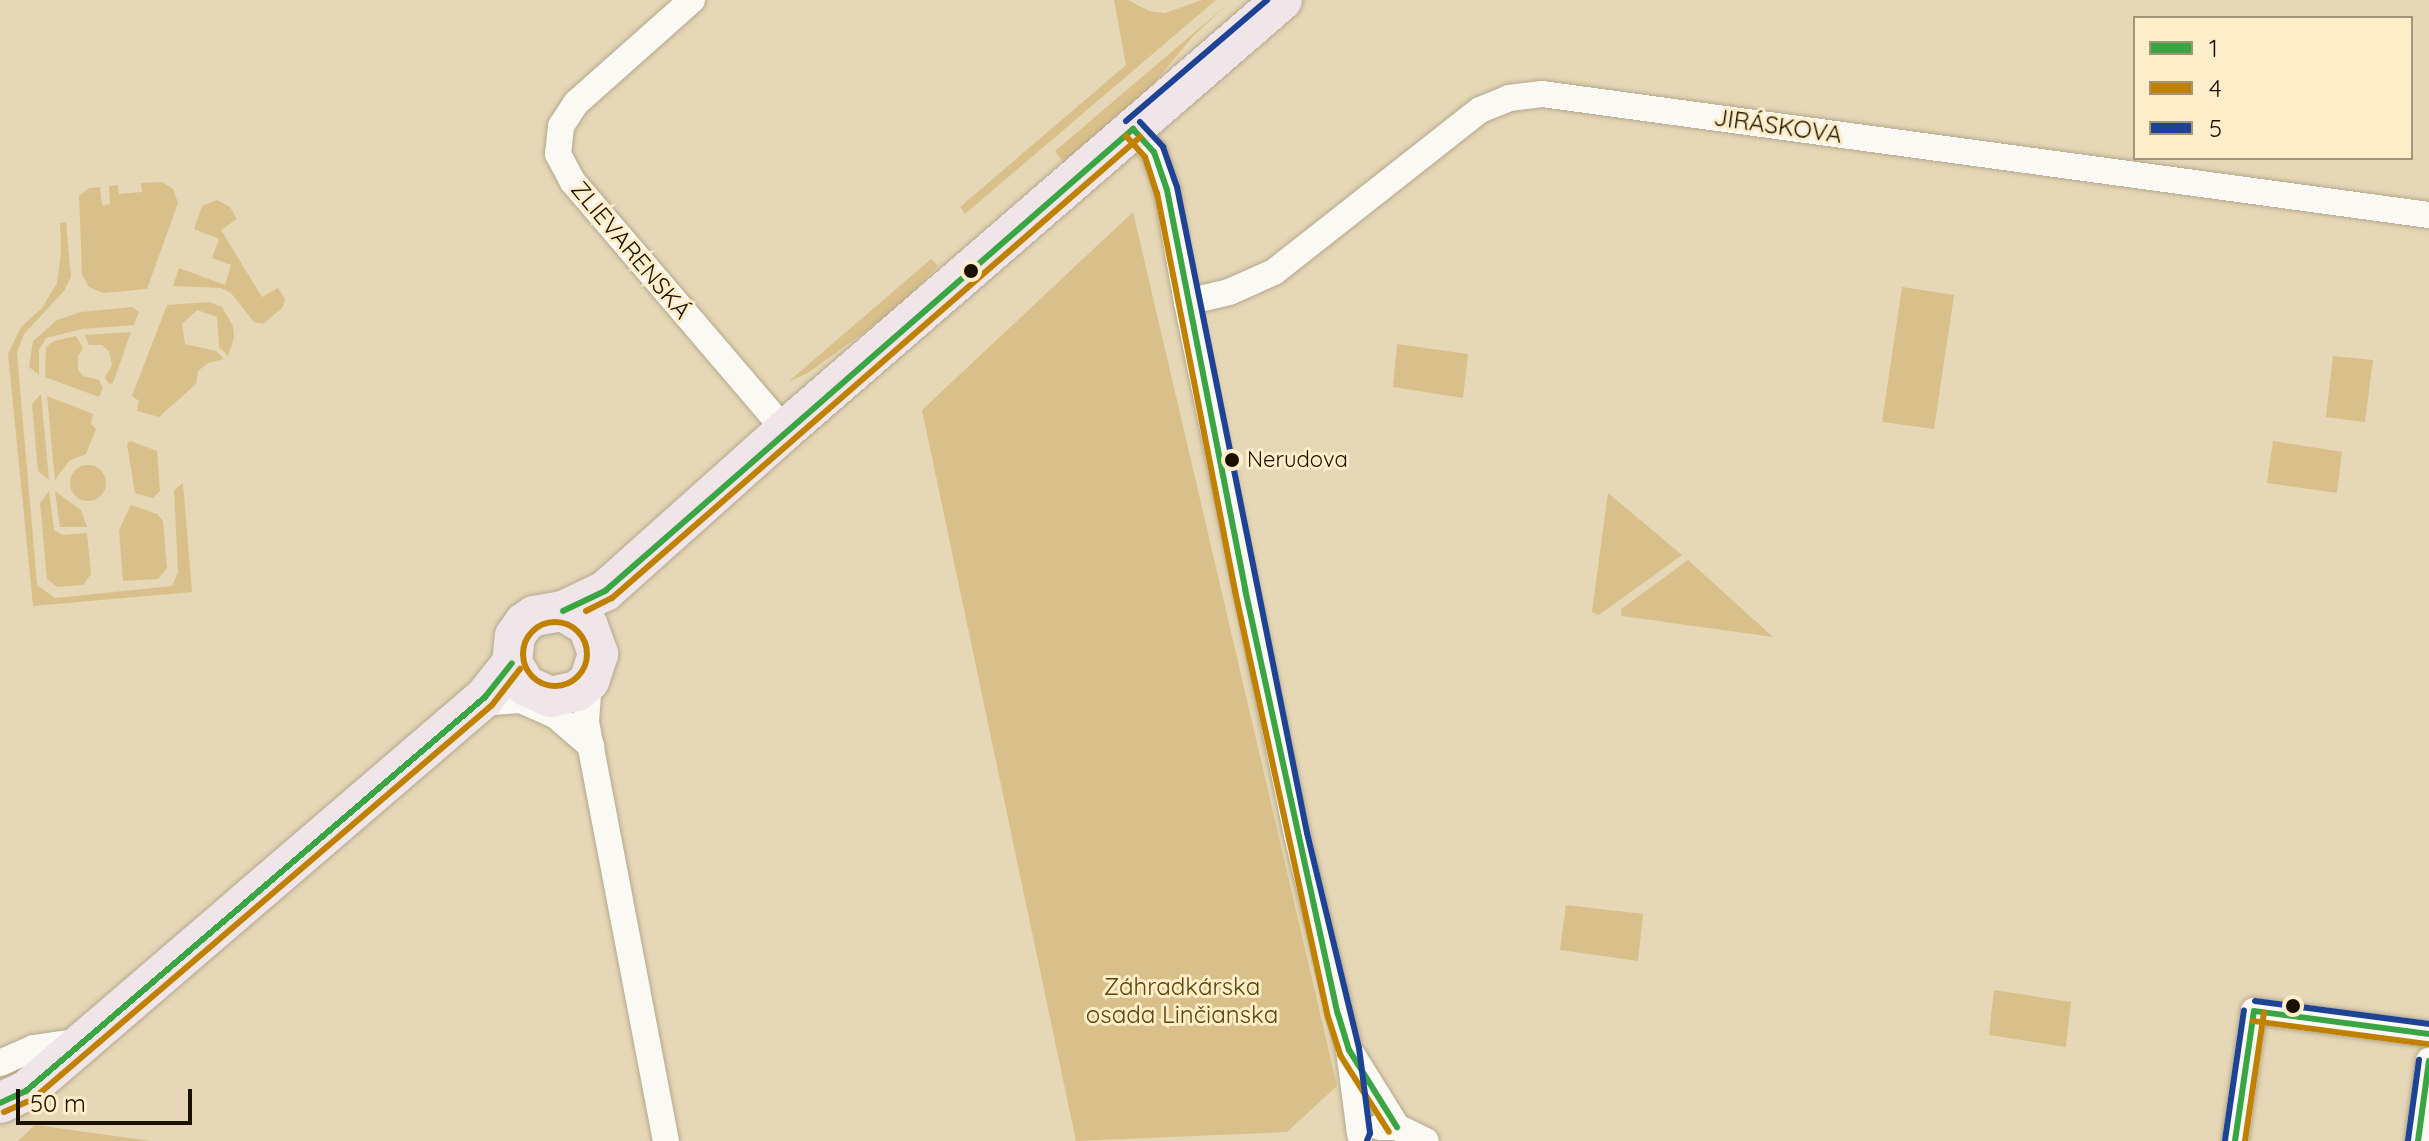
<!DOCTYPE html>
<meta charset="utf-8">
<style>
body{margin:0}
#map{position:relative;width:2429px;height:1141px;overflow:hidden;background:#e6d7b6;font-family:Quicksand,sans-serif}
div>[style]{position:absolute}
[style*='--x']{left:calc(var(--x)*1px);top:calc(var(--y)*1px);width:calc(var(--w)*1px);rotate:calc(var(--a)*1deg)}
.green>*{inset:0;background:#d9c08a}
.round{border-radius:50%}
.roads{filter:drop-shadow(0 0 2px #b3a88e) drop-shadow(0 0 2px #b3a88e)}
.street>*{height:26px;margin:-13px;padding:0 13px;transform-origin:13px;border-radius:13px;background:#fbf9f4}
.primary>*{height:40px;margin:-20px;padding:0 20px;transform-origin:20px;border-radius:20px;background:#f0e6e9}
.bus-1>*{height:6px;margin:-3px;padding:0 3px;transform-origin:3px;border-radius:3px;background:#39a543}
.bus-2>*{height:6px;margin:-3px;padding:0 3px;transform-origin:3px;border-radius:3px;background:#c08100}
.bus-2>.ring{margin:-3px;padding:0;box-sizing:content-box;background:none;border:6px solid #c08100;border-radius:50%}
.bus-3>*{height:6px;margin:-3px;padding:0 3px;transform-origin:3px;border-radius:3px;background:#1f4394}
.dots>*{width:22px;height:22px;translate:-50% -50%;box-sizing:border-box;border:4px solid #fdedc9;border-radius:50%}
span{translate:-50% -50%;white-space:nowrap;text-align:center;line-height:1.15;-webkit-text-stroke:6px #fdedc9;paint-order:stroke}
.bus-label{font-size:22px;color:#1b1100}
.left{translate:0 -50%;text-align:left}
.street-label{font-size:24px;color:#1b1100}
.park-label{font-size:24px;color:#5b450a}
.legend{position:absolute;left:2133px;top:16px;width:280px;height:144px;box-sizing:border-box;background:#fdedc9;border:2px solid #a39579;margin:0;padding:10px 14px;list-style:none;font-size:24px;color:#1b1100}
.legend li{display:flex;align-items:center;gap:16px;height:40px}
.legend b{width:40px;border:2px solid #a39579}
.scale{position:absolute;left:16px;top:1089px;width:176px;height:36px;box-sizing:border-box;border:4px solid #1b1100;border-top:0;padding-left:10px;font-size:24px;line-height:28px;white-space:nowrap;color:#1b1100;-webkit-text-stroke:6px #fdedc9;paint-order:stroke}
</style>
<div id="map">
<div class="green">
<i style="clip-path:polygon(1114px 0,1128px 0,1149px 11px,1165px 13px,1202px 0,1216px 0,965px 214px,960px 207px,1126px 65px)"></i>
<i style="clip-path:polygon(1229px 3px,1194px 35px,1148px 90px,1064px 163px,1055px 151px)"></i>
<i style="clip-path:polygon(162px 182px,173px 189px,178px 203px,147px 289px,103px 293px,89px 287px,82px 274px,79px 196px,89px 188px,100px 187px,102px 205px,110px 204px,109px 186px,118px 185px,119px 194px,142px 192px,141px 183px)"></i>
<i style="clip-path:polygon(217px 200px,230px 207px,237px 219px,221px 230px,262px 297px,278px 288px,285px 299px,283px 307px,263px 324px,254px 322px,231px 293px,221px 288px,173px 286px,179px 268px,225px 285px,231px 265px,212px 258px,219px 239px,194px 229px,202px 206px)"></i>
<i style="clip-path:polygon(1133px 212px,1337px 1086px,1287px 1132px,1076px 1141px,922px 410px)"></i>
<i style="clip-path:polygon(66px 222px,71px 277px,64px 291px,24px 334px,17px 352px,37px 585px,55px 598px,172px 586px,178px 572px,174px 490px,183px 483px,192px 592px,33px 606px,8px 354px,21px 327px,42px 308px,57px 283px,61px 252px,60px 223px)"></i>
<i style="clip-path:polygon(931px 259px,938px 266px,896px 309px,808px 373px,788px 382px)"></i>
<i style="clip-path:polygon(1902px 287px,1954px 295px,1934px 429px,1882px 422px)"></i>
<i style="clip-path:polygon(209px 302px,222px 307px,233px 326px,234px 338px,228px 356px,219px 347px,217px 317px,197px 310px,182px 324px,185px 344px,216px 351px,224px 359px,208px 363px,198px 371px,196px 384px,159px 417px,137px 411px,139px 401px,132px 396px,167px 305px)"></i>
<i style="clip-path:polygon(132px 307px,139px 312px,134px 325px,82px 329px,46px 338px,39px 350px,39px 375px,29px 367px,33px 341px,57px 320px,81px 312px)"></i>
<i style="clip-path:polygon(131px 332px,113px 383px,109px 384px,105px 377px,112px 365px,109px 351px,102px 345px,89px 345px,85px 335px)"></i>
<i style="clip-path:polygon(76px 336px,83px 348px,78px 356px,78px 370px,83px 376px,99px 380px,103px 388px,99px 397px,45px 377px,46px 347px,54px 341px)"></i>
<i style="clip-path:polygon(1397px 344px,1468px 354px,1463px 398px,1393px 387px)"></i>
<i style="clip-path:polygon(2333px 356px,2373px 360px,2365px 422px,2326px 417px)"></i>
<i style="clip-path:polygon(41px 394px,49px 480px,38px 471px,32px 404px)"></i>
<i style="clip-path:polygon(47px 396px,93px 414px,91px 424px,96px 429px,86px 454px,69px 461px,55px 480px)"></i>
<i style="clip-path:polygon(130px 441px,157px 451px,160px 491px,153px 498px,135px 493px,127px 444px)"></i>
<i style="clip-path:polygon(2273px 441px,2342px 452px,2337px 493px,2267px 483px)"></i>
<i class="round" style="left:70px;top:465px;width:36px;height:36px"></i>
<i style="clip-path:polygon(49px 491px,54px 530px,63px 535px,87px 533px,91px 574px,83px 585px,57px 587px,47px 579px,40px 503px)"></i>
<i style="clip-path:polygon(55px 491px,81px 510px,87px 527px,60px 527px)"></i>
<i style="clip-path:polygon(1608px 493px,1682px 555px,1599px 615px,1592px 612px)"></i>
<i style="clip-path:polygon(131px 505px,157px 514px,163px 521px,167px 568px,158px 579px,123px 581px,119px 530px)"></i>
<i style="clip-path:polygon(1688px 560px,1773px 637px,1622px 616px,1621px 609px)"></i>
<i style="clip-path:polygon(1566px 905px,1643px 914px,1638px 961px,1560px 950px)"></i>
<i style="clip-path:polygon(1994px 990px,2071px 1002px,2066px 1047px,1989px 1035px)"></i>
<i style="clip-path:polygon(35px 1125px,151px 1141px,18px 1141px)"></i>
</div>
<div class="roads">
<div class="street">
<i style="--x:692;--y:0;--w:155;--a:138.4"></i>
<i style="--x:576;--y:103;--w:27;--a:123"></i>
<i style="--x:561;--y:126;--w:28;--a:96"></i>
<i style="--x:558;--y:154;--w:32;--a:62"></i>
<i style="--x:573;--y:182;--w:326;--a:49.5"></i>
<i style="--x:1133;--y:129;--w:31;--a:48"></i>
<i style="--x:1154;--y:152;--w:40;--a:71.1"></i>
<i style="--x:1167;--y:190;--w:114;--a:79.9"></i>
<i style="--x:1187;--y:302;--w:544;--a:78.34"></i>
<i style="--x:1297;--y:835;--w:221;--a:76.4"></i>
<i style="--x:1349;--y:1050;--w:85;--a:82.5"></i>
<i style="--x:1187;--y:302;--w:43;--a:-13.4"></i>
<i style="--x:1229;--y:292;--w:49;--a:-24"></i>
<i style="--x:1274;--y:272;--w:262;--a:-38.2"></i>
<i style="--x:1480;--y:110;--w:31;--a:-22"></i>
<i style="--x:1509;--y:98;--w:33;--a:-7"></i>
<i style="--x:1542;--y:94;--w:895;--a:7.77"></i>
<i style="--x:589;--y:681;--w:41;--a:94.2"></i>
<i style="--x:586;--y:722;--w:427;--a:79.2"></i>
<i style="--x:478;--y:703;--w:43;--a:-4"></i>
<i style="--x:521;--y:700;--w:37;--a:24"></i>
<i style="--x:555;--y:715;--w:48;--a:40.7"></i>
<i style="--x:1353;--y:1056;--w:84;--a:58.2"></i>
<i style="--x:0;--y:1063;--w:36;--a:-24"></i>
<i style="--x:33;--y:1048;--w:49;--a:-8.1"></i>
<i style="--x:1380;--y:1127;--w:17;--a:0"></i>
<i style="--x:1397;--y:1127;--w:32;--a:26"></i>
<i style="--x:2235;--y:1141;--w:131;--a:-81.7"></i>
<i style="--x:2254;--y:1011;--w:177;--a:7.5"></i>
<i style="--x:2418;--y:1141;--w:81;--a:-82.2"></i>
</div>
<div class="primary">
<i style="--x:563;--y:611;--w:29;--a:31"></i>
<i style="--x:588;--y:626;--w:30;--a:70"></i>
<i style="--x:598;--y:654;--w:28;--a:108"></i>
<i style="--x:589;--y:681;--w:16;--a:140"></i>
<i style="--x:577;--y:691;--w:27;--a:167"></i>
<i style="--x:551;--y:697;--w:27;--a:-156"></i>
<i style="--x:526;--y:686;--w:27;--a:-121"></i>
<i style="--x:512;--y:663;--w:27;--a:-84"></i>
<i style="--x:515;--y:636;--w:16;--a:-55"></i>
<i style="--x:524;--y:623;--w:12;--a:-35"></i>
<i style="--x:534;--y:616;--w:29;--a:-10"></i>
<i style="--x:563;--y:611;--w:47;--a:-25.5"></i>
<i style="--x:605;--y:591;--w:241;--a:-41.8"></i>
<i style="--x:785;--y:430;--w:657;--a:-40.87"></i>
<i style="--x:0;--y:1103;--w:29;--a:-25"></i>
<i style="--x:26;--y:1091;--w:605;--a:-40.64"></i>
<i style="--x:485;--y:697;--w:43;--a:-51.5"></i>
</div>
</div>
<div class="bus-1">
<i style="--x:1133;--y:129;--w:31;--a:48"></i>
<i style="--x:1154;--y:152;--w:40;--a:71.1"></i>
<i style="--x:1167;--y:190;--w:407;--a:78.9"></i>
<i style="--x:1245;--y:589;--w:435;--a:77.7"></i>
<i style="--x:1338;--y:1014;--w:38;--a:73"></i>
<i style="--x:1349;--y:1050;--w:91;--a:58.1"></i>
<i style="--x:563;--y:611;--w:47;--a:-25.5"></i>
<i style="--x:605;--y:591;--w:702;--a:-41.19"></i>
<i style="--x:2254;--y:1011;--w:177;--a:7.5"></i>
<i style="--x:0;--y:1103;--w:29;--a:-25"></i>
<i style="--x:26;--y:1091;--w:605;--a:-40.64"></i>
<i style="--x:485;--y:697;--w:43;--a:-51.5"></i>
<i style="--x:2235;--y:1141;--w:131;--a:-81.7"></i>
<i style="--x:2418;--y:1141;--w:81;--a:-82.2"></i>
</div>
<div class="bus-2">
<i style="--x:1126;--y:136;--w:28;--a:48"></i>
<i style="--x:1145;--y:157;--w:38;--a:72"></i>
<i style="--x:1157;--y:193;--w:406;--a:78.9"></i>
<i style="--x:1235;--y:591;--w:436;--a:77.7"></i>
<i style="--x:1328;--y:1017;--w:40;--a:72"></i>
<i style="--x:1340;--y:1055;--w:91;--a:57.5"></i>
<i style="--x:586;--y:611;--w:29;--a:-27"></i>
<i style="--x:612;--y:598;--w:701;--a:-41.12"></i>
<i class="ring" style="left:523px;top:622px;width:58px;height:58px"></i>
<i style="--x:2253;--y:1021;--w:177;--a:7.5"></i>
<i style="--x:4;--y:1112;--w:32;--a:-24"></i>
<i style="--x:33;--y:1099;--w:605;--a:-40.64"></i>
<i style="--x:492;--y:705;--w:46;--a:-52.1"></i>
<i style="--x:2245;--y:1141;--w:130;--a:-81.6"></i>
</div>
<div class="bus-3">
<i style="--x:1126;--y:121;--w:186;--a:-40.6"></i>
<i style="--x:1140;--y:122;--w:34;--a:47"></i>
<i style="--x:1163;--y:147;--w:42;--a:70.7"></i>
<i style="--x:1177;--y:187;--w:659;--a:78.62"></i>
<i style="--x:1307;--y:833;--w:221;--a:76.4"></i>
<i style="--x:1359;--y:1048;--w:86;--a:82.6"></i>
<i style="--x:1370;--y:1133;--w:9;--a:111"></i>
<i style="--x:2255;--y:1001;--w:176;--a:7.5"></i>
<i style="--x:2225;--y:1140;--w:131;--a:-81.7"></i>
<i style="--x:2408;--y:1140;--w:81;--a:-82.2"></i>
</div>
<div class="dots">
<i style="left:971px;top:271px;background:#1b1100"></i>
<i style="left:1232px;top:460px;background:#1b1100"></i>
<i style="left:2293px;top:1006px;background:#1b1100"></i>
</div>
<div class="bus-label">
<span class="left" style="left:1247px;top:460px">Nerudova</span>
</div>
<div class="street-label">
<span style="left:1778px;top:126px;rotate:8deg">JIRÁSKOVA</span>
<span style="left:631px;top:250px;rotate:50deg">ZLIEVARENSKÁ</span>
</div>
<div class="park-label">
<span style="left:1182px;top:1001px">Záhradkárska<br>osada Linčianska</span>
</div>
<ul class="legend">
<li><b style="height:10px;background:#39a543"></b>1</li>
<li><b style="height:10px;background:#c08100"></b>4</li>
<li><b style="height:10px;background:#1f4394"></b>5</li>
</ul>
<div class="scale">50 m</div>
</div>
